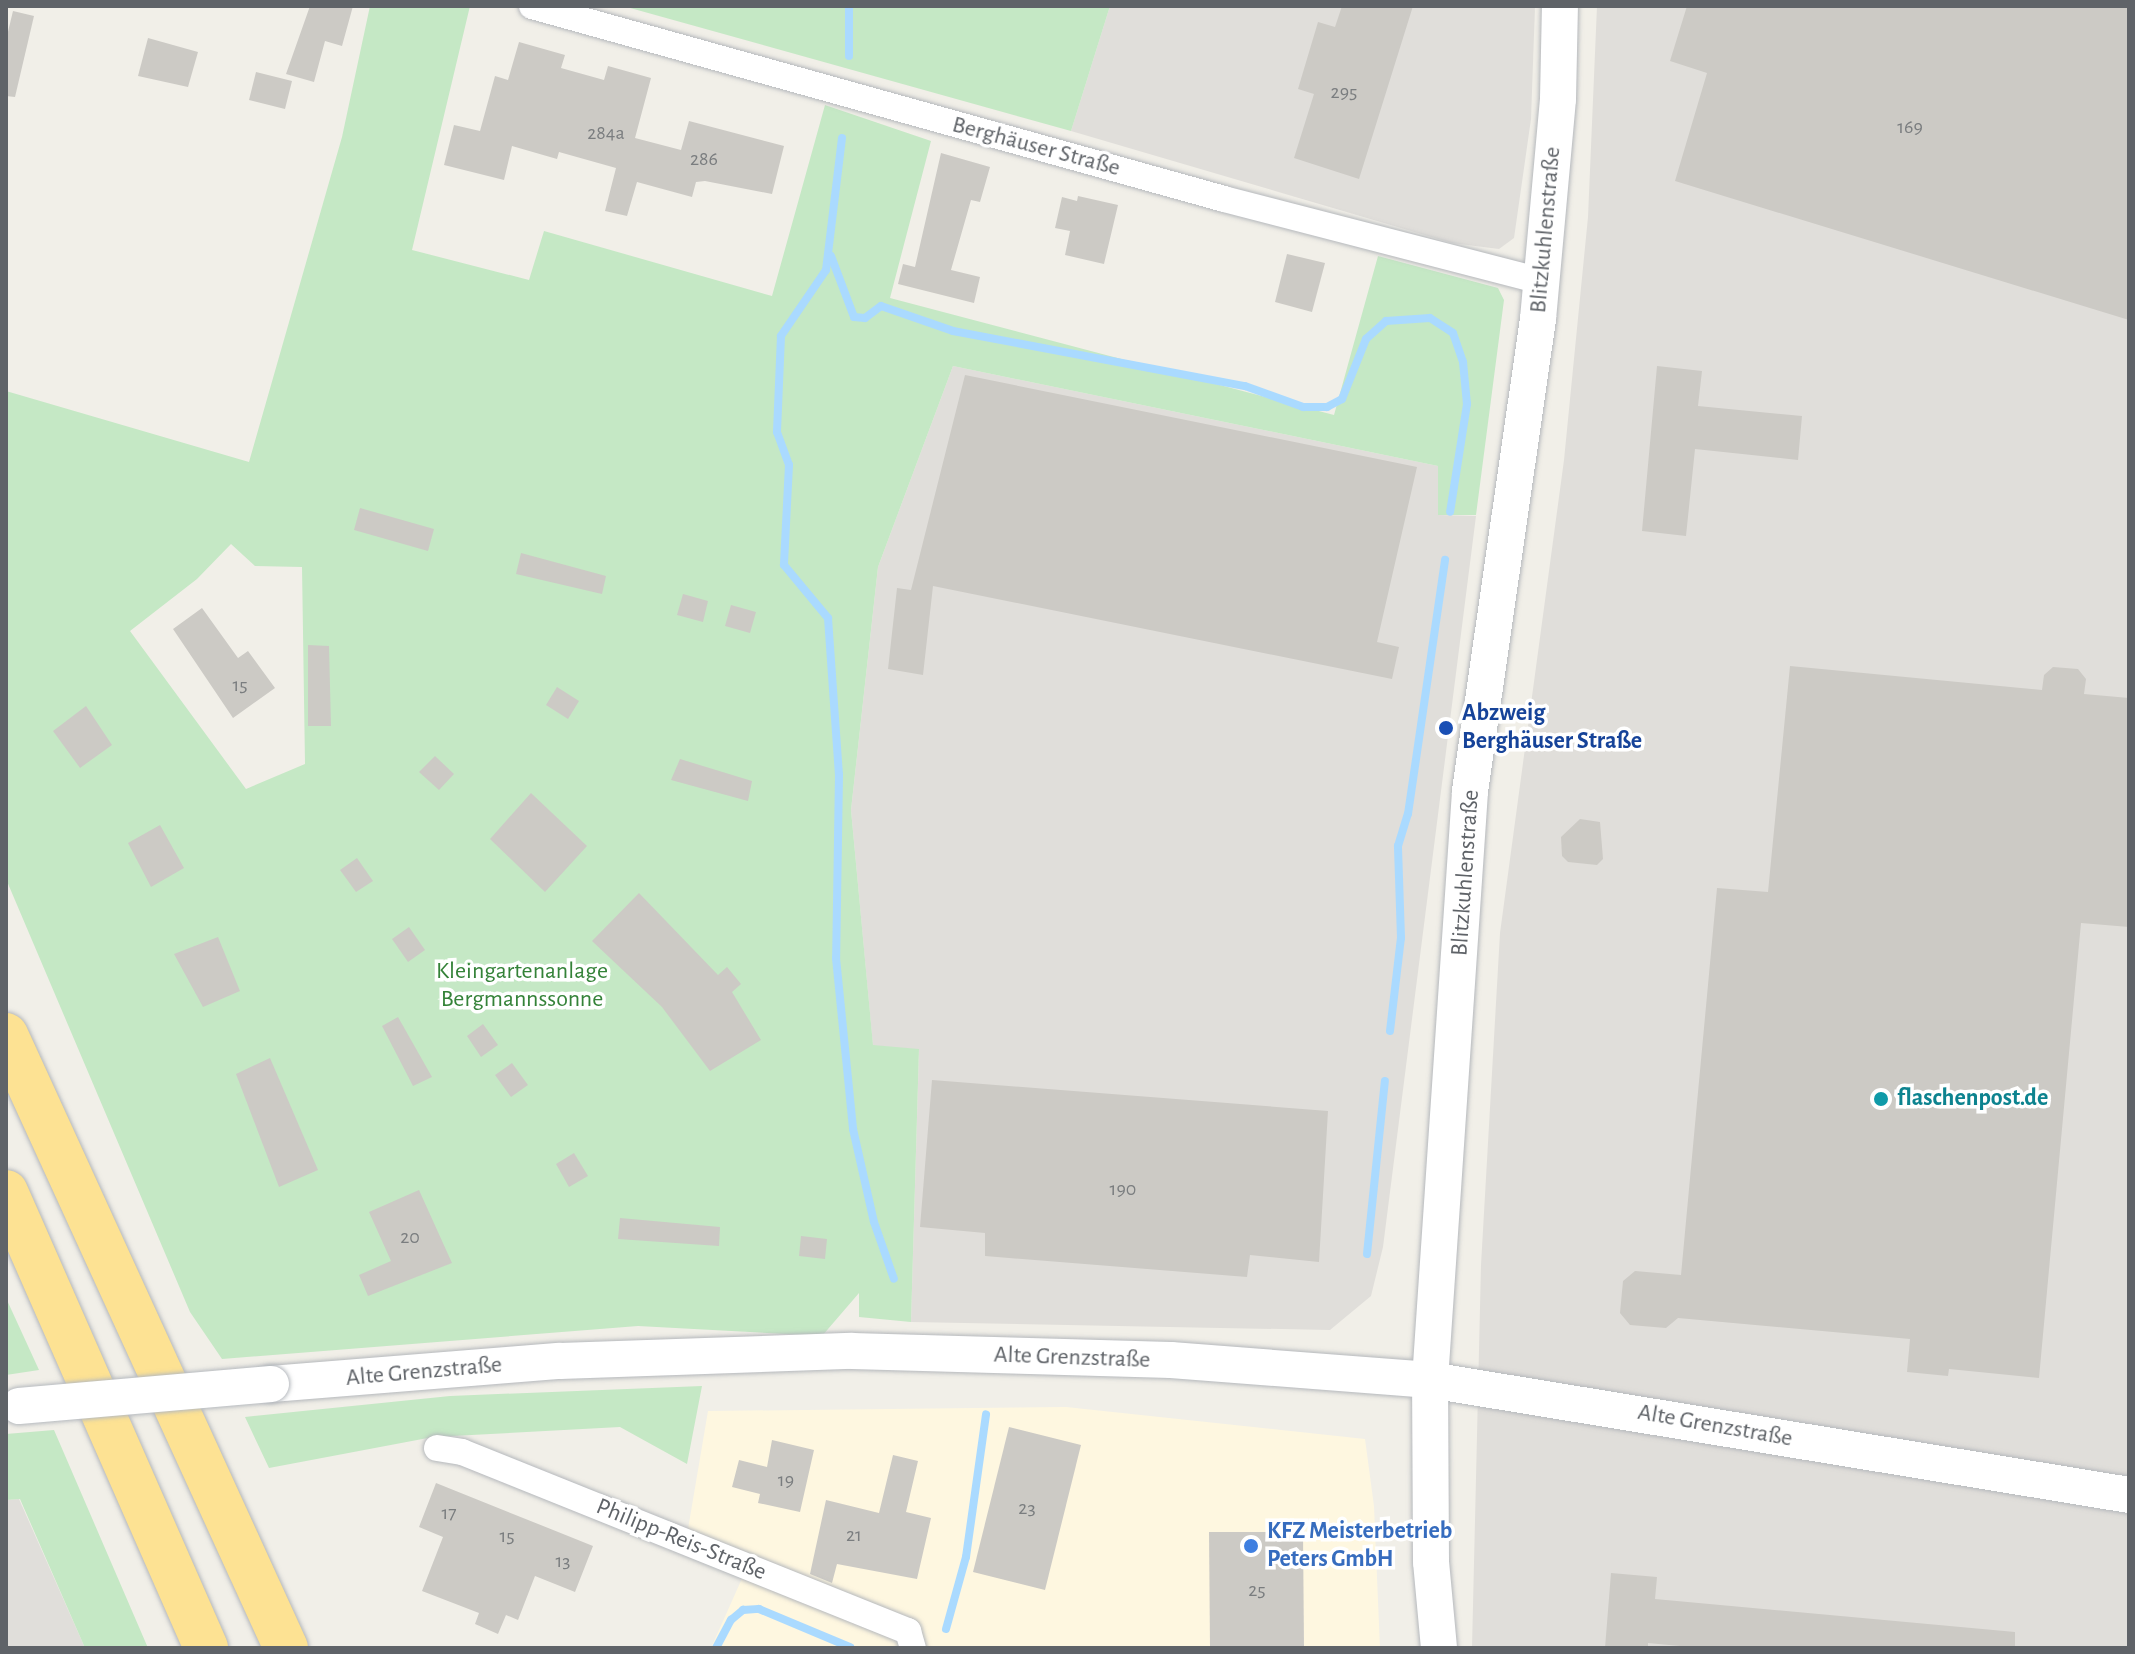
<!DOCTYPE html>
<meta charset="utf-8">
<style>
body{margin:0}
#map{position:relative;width:2135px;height:1654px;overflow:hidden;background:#f1efe8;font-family:"Alegreya Sans",sans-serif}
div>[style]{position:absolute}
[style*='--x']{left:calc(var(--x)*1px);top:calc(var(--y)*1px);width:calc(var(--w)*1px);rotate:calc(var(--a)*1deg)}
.commercial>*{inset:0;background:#fef7e0}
.industrial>*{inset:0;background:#e0deda}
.green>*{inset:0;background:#c5e8c5}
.stream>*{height:8px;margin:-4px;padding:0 4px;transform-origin:4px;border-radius:4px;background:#aadaff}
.building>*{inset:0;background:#cccac5}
.roads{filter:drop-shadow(0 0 2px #b5b8bc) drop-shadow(0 0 2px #b5b8bc)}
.street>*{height:26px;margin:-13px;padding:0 13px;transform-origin:13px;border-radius:13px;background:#fff}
.secondary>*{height:36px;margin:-18px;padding:0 18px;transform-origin:18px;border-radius:18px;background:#fff}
.highway>*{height:44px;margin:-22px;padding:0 22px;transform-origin:22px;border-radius:22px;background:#fde293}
.bridges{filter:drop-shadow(0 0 2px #b6babf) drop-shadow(0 0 2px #b6babf)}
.secondary-bridge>*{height:36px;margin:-18px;padding:0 18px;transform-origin:18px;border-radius:18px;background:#fff}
.dots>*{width:22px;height:22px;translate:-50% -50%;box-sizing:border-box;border:4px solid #fff;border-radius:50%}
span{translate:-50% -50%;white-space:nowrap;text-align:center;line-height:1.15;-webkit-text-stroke:7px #fff;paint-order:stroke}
.number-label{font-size:20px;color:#7a7d7f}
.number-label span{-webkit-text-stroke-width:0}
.street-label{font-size:24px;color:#5f6368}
.transit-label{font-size:24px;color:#164399;font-weight:700}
.left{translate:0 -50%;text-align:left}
.park-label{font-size:24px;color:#348238}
.culture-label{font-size:24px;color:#0d838f;font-weight:700}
.shop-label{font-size:24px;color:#366cbe;font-weight:700}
.frame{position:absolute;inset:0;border:8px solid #5f6368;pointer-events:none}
</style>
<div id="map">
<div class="commercial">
<i style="clip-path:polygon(1066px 1407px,1365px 1439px,1374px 1506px,1380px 1648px,711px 1648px,752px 1556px,688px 1529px,708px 1411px)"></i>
</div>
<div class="industrial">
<i style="clip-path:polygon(1110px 6px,1535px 6px,1531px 119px,1514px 238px,1499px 249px,1452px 243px,1071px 131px)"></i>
<i style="clip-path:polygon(1597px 6px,2129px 6px,2129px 1648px,1472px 1648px,1481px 1265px,1500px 933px,1564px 460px,1588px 217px)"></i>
<i style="clip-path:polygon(953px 366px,1438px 466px,1438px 515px,1476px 516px,1383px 1247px,1371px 1296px,1330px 1330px,911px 1322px,919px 1050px,873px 1046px,851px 810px,878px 567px)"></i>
<i style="clip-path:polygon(19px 1499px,85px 1648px,6px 1648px,6px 1500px)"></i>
</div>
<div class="green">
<i style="clip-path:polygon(evenodd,370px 6px,470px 6px,412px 250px,529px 280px,544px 231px,772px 296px,825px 105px,931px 141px,890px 298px,1334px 415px,1378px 256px,1498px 288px,1504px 300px,1476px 515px,1438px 515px,1438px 466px,953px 366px,878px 567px,851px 810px,873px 1045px,919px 1049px,911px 1322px,859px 1317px,859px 1293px,822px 1336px,638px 1326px,222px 1359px,190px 1312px,6px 879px,6px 391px,249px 462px,342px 137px,370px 6px,231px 544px,255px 566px,302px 567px,305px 764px,246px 789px,130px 631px,197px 579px,231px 544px)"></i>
<i style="clip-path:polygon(623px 6px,1110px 6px,1071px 131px)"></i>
<i style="clip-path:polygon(6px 1298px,39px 1370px,6px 1375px)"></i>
<i style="clip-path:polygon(702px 1386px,687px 1464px,620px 1427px,433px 1437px,269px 1468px,245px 1417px,450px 1396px)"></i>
<i style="clip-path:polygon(54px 1430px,148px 1648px,85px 1648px,20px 1499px,6px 1500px,6px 1434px)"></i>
</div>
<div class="stream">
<i style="--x:849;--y:56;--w:50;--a:-90"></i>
<i style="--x:842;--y:138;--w:133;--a:96.9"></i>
<i style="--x:826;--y:270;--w:80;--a:124.3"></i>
<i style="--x:781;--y:336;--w:96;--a:92.4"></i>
<i style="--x:777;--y:432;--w:35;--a:70"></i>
<i style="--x:789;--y:465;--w:100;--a:92.9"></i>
<i style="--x:784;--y:565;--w:69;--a:50.3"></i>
<i style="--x:828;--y:618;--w:157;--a:86"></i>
<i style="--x:839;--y:775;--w:183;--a:90.9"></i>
<i style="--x:836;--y:958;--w:172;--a:84.3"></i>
<i style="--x:853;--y:1129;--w:95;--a:77.3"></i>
<i style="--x:874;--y:1222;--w:60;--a:70.7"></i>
<i style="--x:831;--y:256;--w:65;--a:69.3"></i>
<i style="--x:854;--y:317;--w:11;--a:5"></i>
<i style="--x:865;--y:318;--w:20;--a:-37"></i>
<i style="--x:881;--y:306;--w:76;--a:19.1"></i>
<i style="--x:953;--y:331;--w:297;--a:10.7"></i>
<i style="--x:1245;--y:386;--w:62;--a:19.9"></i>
<i style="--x:1303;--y:407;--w:24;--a:0"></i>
<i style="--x:1327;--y:407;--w:17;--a:-28"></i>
<i style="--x:1342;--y:399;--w:65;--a:-68.2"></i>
<i style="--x:1366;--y:339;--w:27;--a:-42"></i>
<i style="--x:1386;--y:321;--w:44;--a:-3.9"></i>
<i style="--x:1430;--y:318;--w:27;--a:33"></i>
<i style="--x:1453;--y:333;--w:31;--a:71"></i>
<i style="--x:1463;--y:362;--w:42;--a:84.6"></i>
<i style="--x:1467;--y:404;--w:109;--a:98.9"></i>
<i style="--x:1390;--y:1031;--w:94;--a:-83.3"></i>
<i style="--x:1401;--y:938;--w:92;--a:-91.9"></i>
<i style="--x:1398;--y:846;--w:34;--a:-73"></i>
<i style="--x:1408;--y:814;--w:257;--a:-81.7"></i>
<i style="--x:1367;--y:1254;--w:174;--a:-84.1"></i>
<i style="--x:946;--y:1629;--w:75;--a:-74.5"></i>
<i style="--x:966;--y:1557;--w:144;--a:-82"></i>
<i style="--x:716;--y:1648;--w:32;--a:-62"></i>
<i style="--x:731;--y:1620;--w:16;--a:-40"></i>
<i style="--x:743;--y:1610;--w:16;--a:-4"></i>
<i style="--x:759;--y:1609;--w:99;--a:22.7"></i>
</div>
<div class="building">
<i style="clip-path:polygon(310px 6px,353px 6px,342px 46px,325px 41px,314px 82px,286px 74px)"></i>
<i style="clip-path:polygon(1342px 6px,1413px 6px,1359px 179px,1294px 158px,1314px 94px,1298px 89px,1318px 22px,1335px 27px)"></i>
<i style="clip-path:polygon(1687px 6px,2129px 6px,2129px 320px,1675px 181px,1707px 73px,1670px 61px)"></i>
<i style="clip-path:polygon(13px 11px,34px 16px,15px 97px,6px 96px,6px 40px)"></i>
<i style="clip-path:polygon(148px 38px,198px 52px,188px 87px,138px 76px)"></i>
<i style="clip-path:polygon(519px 42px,565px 55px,561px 68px,604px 80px,608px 66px,651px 78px,635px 138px,681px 150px,689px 121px,784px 146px,772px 194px,705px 181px,696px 182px,692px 197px,637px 182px,627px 216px,605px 211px,616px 168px,559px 152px,557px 159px,512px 146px,504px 180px,444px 165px,454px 125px,480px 131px,495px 76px,508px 80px)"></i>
<i style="clip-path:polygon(256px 72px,292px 81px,285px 109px,249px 100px)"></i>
<i style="clip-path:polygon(941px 153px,990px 167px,980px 202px,971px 200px,951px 270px,980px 277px,974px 303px,898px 284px,903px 264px,915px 267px)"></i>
<i style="clip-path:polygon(1078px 196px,1118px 205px,1104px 264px,1065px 255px,1070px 231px,1055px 228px,1062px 197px,1077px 201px)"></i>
<i style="clip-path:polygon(1287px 254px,1325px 263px,1312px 312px,1275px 302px)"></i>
<i style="clip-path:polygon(1657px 366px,1702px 371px,1698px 406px,1802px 416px,1798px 460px,1695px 449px,1686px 536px,1642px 531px)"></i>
<i style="clip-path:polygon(965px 375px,1417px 467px,1377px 642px,1399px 647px,1392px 679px,933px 586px,923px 675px,888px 669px,897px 588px,911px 590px)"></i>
<i style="clip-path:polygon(360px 508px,434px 529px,428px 551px,354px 530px)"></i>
<i style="clip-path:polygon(521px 553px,606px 576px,602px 594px,516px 574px)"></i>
<i style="clip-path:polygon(683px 594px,708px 601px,703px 622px,677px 615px)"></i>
<i style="clip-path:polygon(731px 605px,756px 612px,750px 633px,725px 626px)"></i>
<i style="clip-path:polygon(202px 608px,238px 658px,248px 651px,275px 688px,233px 718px,173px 629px)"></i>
<i style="clip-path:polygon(308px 645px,329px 646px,331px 726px,308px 726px)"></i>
<i style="clip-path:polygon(1790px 666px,2042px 690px,2044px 675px,2053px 667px,2078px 669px,2086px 679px,2084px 694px,2129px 698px,2129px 927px,2081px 923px,2039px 1378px,1949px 1369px,1948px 1376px,1907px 1372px,1910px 1339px,1678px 1318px,1666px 1328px,1630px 1325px,1620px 1313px,1623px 1281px,1635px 1271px,1681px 1275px,1717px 888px,1768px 892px)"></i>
<i style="clip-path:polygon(557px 687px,579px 701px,568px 719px,546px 705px)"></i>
<i style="clip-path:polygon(86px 706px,112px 745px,80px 768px,53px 731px)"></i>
<i style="clip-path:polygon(435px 756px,454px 774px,439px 790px,419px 772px)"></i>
<i style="clip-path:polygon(680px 759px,752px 781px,748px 801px,671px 780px)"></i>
<i style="clip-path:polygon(531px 793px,587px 846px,545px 892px,490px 839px)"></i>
<i style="clip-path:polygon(1580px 819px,1600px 822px,1603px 859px,1597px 865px,1568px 862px,1562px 856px,1561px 837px)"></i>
<i style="clip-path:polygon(160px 825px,184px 868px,151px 887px,128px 843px)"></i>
<i style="clip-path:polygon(357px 858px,373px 881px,356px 892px,340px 870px)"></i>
<i style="clip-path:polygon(639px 893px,718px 975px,727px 967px,741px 984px,732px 992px,761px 1040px,710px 1071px,662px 1007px,592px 941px)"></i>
<i style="clip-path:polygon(409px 927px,425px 950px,408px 962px,392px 939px)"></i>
<i style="clip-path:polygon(218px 937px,240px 991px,203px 1007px,174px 954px)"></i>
<i style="clip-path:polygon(398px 1017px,432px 1077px,413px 1086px,382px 1026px)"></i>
<i style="clip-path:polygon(483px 1024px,498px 1045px,481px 1057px,467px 1036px)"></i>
<i style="clip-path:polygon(270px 1058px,318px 1170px,279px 1187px,236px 1074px)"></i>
<i style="clip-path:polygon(512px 1063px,528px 1085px,511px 1097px,495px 1075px)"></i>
<i style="clip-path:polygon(932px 1080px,1328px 1111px,1319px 1262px,1250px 1255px,1247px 1277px,985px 1256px,985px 1233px,920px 1227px)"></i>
<i style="clip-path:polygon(574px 1153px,588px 1176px,569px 1187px,556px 1164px)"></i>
<i style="clip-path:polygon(419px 1190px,452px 1263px,368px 1296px,359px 1275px,391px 1261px,369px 1212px)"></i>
<i style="clip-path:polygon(620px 1218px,720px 1227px,719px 1246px,618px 1239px)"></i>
<i style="clip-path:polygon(801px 1236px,827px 1239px,825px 1259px,799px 1256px)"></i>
<i style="clip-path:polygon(1009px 1427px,1081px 1445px,1045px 1590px,973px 1572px)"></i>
<i style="clip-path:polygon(772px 1440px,814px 1450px,800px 1512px,758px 1503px,760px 1494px,732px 1487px,739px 1460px,767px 1467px)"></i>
<i style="clip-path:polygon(893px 1455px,918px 1461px,906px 1512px,931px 1518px,917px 1579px,837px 1564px,832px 1583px,810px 1574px,826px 1500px,879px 1513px)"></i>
<i style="clip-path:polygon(436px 1483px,593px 1546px,575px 1592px,535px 1576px,518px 1620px,506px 1615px,498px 1634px,475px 1624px,479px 1613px,422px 1591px,443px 1537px,419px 1527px)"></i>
<i style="clip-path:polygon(1209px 1532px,1303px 1532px,1304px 1648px,1210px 1648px)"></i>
<i style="clip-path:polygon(1611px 1573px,1657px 1577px,1655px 1599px,2015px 1632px,2015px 1648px,1701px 1648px,1648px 1643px,1648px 1648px,1605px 1648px)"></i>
</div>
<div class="roads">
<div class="street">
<i style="--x:532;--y:6;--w:718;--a:15.58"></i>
<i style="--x:1224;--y:199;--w:328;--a:14.5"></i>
<i style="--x:437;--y:1448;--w:25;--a:9"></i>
<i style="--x:462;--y:1452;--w:481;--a:21.9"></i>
<i style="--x:908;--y:1631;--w:18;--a:74"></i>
</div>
<div class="secondary">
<i style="--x:271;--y:1384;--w:290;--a:-4.6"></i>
<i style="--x:560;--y:1361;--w:292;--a:-2"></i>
<i style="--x:852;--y:1351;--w:319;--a:1.6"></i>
<i style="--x:1171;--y:1360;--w:260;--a:4.4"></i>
<i style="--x:1430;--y:1380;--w:708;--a:9.34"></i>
<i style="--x:1439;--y:1648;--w:86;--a:-95.3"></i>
<i style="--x:1431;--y:1562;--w:182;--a:-90.3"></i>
<i style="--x:1430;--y:1380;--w:590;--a:-86.11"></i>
<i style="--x:1470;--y:791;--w:477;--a:-81.8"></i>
<i style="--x:1538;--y:319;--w:221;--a:-84.8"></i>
<i style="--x:1558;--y:99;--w:93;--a:-88.8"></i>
</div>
<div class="highway">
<i style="--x:6;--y:1035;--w:674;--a:65.45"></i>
<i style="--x:6;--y:1192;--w:498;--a:66.3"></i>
</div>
</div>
<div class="bridges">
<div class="secondary-bridge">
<i style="--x:19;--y:1406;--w:253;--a:-5"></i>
</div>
</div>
<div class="dots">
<i style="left:1446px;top:728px;background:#1a4fb4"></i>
<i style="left:1881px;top:1099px;background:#0f9aa8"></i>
<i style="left:1251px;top:1546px;background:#3f7fe0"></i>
</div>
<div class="number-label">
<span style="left:1344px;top:92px">295</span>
<span style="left:1910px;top:127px">169</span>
<span style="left:606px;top:133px">284a</span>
<span style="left:704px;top:159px">286</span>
<span style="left:240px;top:685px">15</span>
<span style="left:1123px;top:1189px">190</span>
<span style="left:410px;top:1237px">20</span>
<span style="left:786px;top:1480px">19</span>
<span style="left:1027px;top:1508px">23</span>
<span style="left:449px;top:1513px">17</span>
<span style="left:854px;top:1535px">21</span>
<span style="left:507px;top:1536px">15</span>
<span style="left:563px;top:1561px">13</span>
<span style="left:1257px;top:1590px">25</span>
</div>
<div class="street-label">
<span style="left:1036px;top:147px;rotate:15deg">Berghäuser Straße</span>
<span style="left:1546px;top:230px;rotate:-85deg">Blitzkuhlenstraße</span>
<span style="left:1466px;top:873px;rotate:-86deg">Blitzkuhlenstraße</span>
<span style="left:1072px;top:1358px;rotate:2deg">Alte Grenzstraße</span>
<span style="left:424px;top:1372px;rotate:-5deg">Alte Grenzstraße</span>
<span style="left:1715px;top:1426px;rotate:10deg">Alte Grenzstraße</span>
<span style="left:681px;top:1540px;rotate:22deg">Philipp-Reis-Straße</span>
</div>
<div class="transit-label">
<span class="left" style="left:1462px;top:728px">Abzweig<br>Berghäuser Straße</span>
</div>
<div class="park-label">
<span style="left:522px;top:986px">Kleingartenanlage<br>Bergmannssonne</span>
</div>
<div class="culture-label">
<span class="left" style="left:1897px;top:1099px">flaschenpost.de</span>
</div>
<div class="shop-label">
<span class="left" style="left:1267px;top:1546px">KFZ Meisterbetrieb<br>Peters GmbH</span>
</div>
<div class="frame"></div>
</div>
